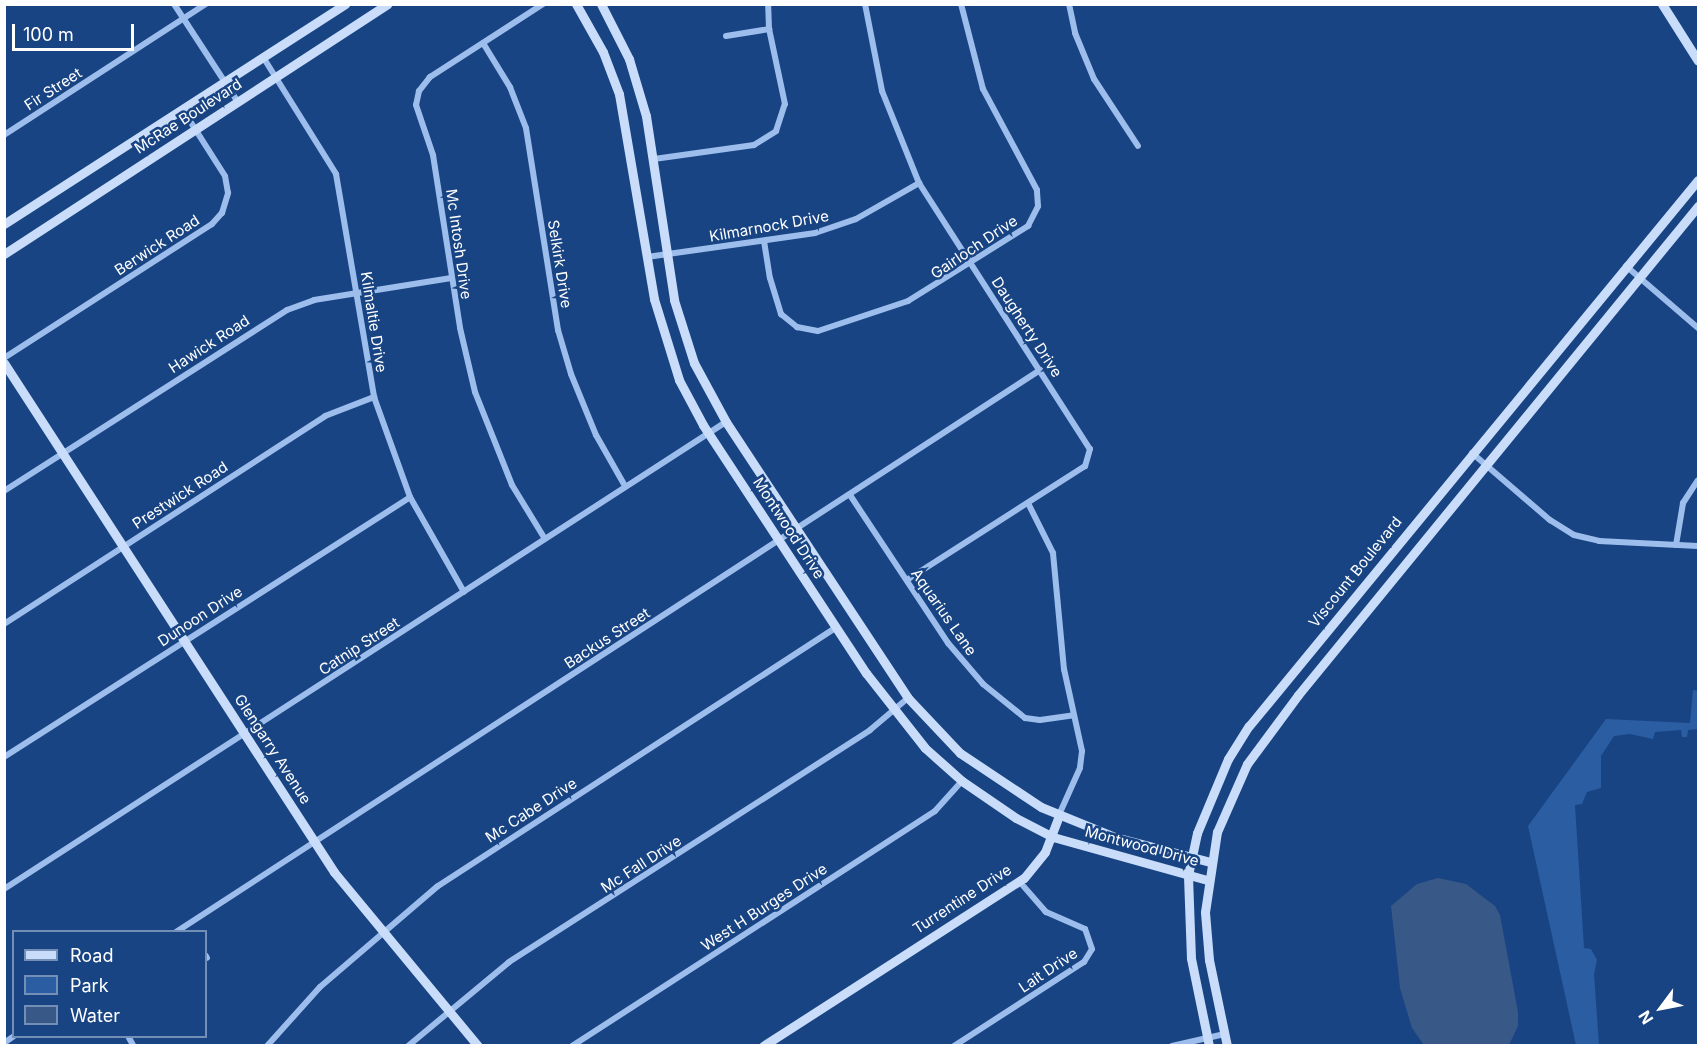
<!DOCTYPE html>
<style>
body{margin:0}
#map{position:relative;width:1703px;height:1050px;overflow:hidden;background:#184483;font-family:Inter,sans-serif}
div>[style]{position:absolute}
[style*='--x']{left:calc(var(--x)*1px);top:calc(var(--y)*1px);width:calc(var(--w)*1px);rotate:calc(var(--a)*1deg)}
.green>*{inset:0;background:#2b5da3}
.water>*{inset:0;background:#385887}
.street>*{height:6px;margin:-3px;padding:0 3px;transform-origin:3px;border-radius:3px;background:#9dbeec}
.secondary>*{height:9px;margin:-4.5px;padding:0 4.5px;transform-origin:4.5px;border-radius:4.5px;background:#c9dcf9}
span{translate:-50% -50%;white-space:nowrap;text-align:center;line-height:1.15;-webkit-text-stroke:5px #184483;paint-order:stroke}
.street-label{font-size:15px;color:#fff}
.frame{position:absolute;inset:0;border:6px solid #fff;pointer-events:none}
.legend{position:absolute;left:12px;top:930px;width:195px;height:108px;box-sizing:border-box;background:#184483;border:2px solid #748fb5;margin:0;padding:8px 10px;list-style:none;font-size:18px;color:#fff}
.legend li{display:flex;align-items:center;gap:12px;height:30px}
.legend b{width:30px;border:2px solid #748fb5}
.north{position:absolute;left:1631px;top:978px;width:60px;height:60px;-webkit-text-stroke:4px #184483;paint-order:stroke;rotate:238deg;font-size:16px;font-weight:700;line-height:24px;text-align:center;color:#fff}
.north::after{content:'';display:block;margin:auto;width:21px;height:27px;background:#fff;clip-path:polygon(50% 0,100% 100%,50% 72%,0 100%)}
.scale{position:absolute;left:12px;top:24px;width:122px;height:27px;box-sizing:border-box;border:3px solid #fff;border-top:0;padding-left:8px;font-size:18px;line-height:21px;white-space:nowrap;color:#fff;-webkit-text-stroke:4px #184483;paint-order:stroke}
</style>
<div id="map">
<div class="green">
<i style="clip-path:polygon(1693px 690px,1698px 691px,1698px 729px,1688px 730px,1687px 737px,1682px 737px,1681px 730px,1655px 732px,1653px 739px,1630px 734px,1614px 736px,1601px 756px,1601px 788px,1587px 792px,1582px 804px,1575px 805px,1584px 948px,1591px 949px,1597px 960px,1594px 974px,1599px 1045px,1576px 1045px,1528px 826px,1606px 719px,1690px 723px)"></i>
</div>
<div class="water">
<i style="clip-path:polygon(1438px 878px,1466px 884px,1495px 906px,1500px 915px,1518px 1012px,1518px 1026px,1509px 1045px,1424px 1045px,1412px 1028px,1400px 988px,1391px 906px,1417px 884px)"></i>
</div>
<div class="street">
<i style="--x:174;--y:4;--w:117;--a:56.9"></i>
<i style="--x:543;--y:4;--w:135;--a:147.1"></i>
<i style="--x:430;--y:77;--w:18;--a:128"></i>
<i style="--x:419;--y:91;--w:14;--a:102"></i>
<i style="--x:416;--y:105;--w:53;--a:71.2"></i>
<i style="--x:433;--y:155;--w:175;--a:81.1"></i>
<i style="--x:460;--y:328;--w:66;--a:76.8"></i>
<i style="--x:475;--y:392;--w:100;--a:68.3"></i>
<i style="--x:512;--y:485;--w:63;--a:58.6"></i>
<i style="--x:865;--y:4;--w:89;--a:78.9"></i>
<i style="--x:882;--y:91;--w:99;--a:68.1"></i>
<i style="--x:919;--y:183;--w:316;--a:57.3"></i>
<i style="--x:1090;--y:449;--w:18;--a:106"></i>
<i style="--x:1085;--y:466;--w:211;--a:147.4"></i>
<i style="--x:1069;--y:4;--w:30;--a:78"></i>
<i style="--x:1075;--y:33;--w:50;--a:67.6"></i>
<i style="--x:1094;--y:79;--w:80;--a:56.7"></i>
<i style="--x:726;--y:36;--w:44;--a:-9.2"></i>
<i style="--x:483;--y:43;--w:52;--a:58.5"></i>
<i style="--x:510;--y:87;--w:44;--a:68.7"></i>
<i style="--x:526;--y:128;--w:205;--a:81"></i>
<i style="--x:558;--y:330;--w:46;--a:73.5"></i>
<i style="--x:571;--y:374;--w:66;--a:67.7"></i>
<i style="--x:596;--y:435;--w:59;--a:60.4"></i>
<i style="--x:263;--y:57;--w:138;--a:58"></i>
<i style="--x:336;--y:174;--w:226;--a:80.3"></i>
<i style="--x:374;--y:397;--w:106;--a:70.2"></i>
<i style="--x:410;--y:497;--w:109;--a:60.4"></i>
<i style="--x:4;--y:135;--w:241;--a:-33"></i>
<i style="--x:654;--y:159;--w:101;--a:-8"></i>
<i style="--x:754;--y:145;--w:26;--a:-32"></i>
<i style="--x:776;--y:131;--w:28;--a:-72"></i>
<i style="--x:785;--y:104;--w:77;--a:-102"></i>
<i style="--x:769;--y:29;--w:25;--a:-92"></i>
<i style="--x:764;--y:241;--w:37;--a:81"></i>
<i style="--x:770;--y:278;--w:38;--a:73"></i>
<i style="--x:781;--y:314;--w:21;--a:39"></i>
<i style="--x:797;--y:327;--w:21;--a:11"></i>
<i style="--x:818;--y:331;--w:95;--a:-18.4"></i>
<i style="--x:908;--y:301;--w:142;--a:-32"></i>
<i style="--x:1028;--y:226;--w:22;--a:-63"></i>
<i style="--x:1038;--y:206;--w:16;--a:-94"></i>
<i style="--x:1037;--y:190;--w:115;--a:-118.1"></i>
<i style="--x:983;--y:89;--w:88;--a:-104.5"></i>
<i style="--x:647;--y:257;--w:170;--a:-8.1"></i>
<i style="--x:815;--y:233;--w:43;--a:-18.9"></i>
<i style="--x:856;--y:219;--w:73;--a:-29.7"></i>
<i style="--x:1626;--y:266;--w:95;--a:40.7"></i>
<i style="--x:4;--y:358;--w:247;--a:-32.8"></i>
<i style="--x:212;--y:224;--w:15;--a:-48"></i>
<i style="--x:222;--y:213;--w:21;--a:-73"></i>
<i style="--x:228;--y:193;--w:17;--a:-100"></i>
<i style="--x:225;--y:176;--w:78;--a:-122.5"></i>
<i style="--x:1472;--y:453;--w:103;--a:40.7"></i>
<i style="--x:1550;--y:520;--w:28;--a:32"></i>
<i style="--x:1574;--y:535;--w:26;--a:13"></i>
<i style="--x:1599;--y:541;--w:99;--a:2.9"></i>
<i style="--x:4;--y:491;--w:336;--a:-32.6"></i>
<i style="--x:287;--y:310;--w:29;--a:-20"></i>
<i style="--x:314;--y:300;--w:139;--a:-9.1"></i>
<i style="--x:850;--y:495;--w:178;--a:56.5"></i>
<i style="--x:948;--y:643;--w:54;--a:49.5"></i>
<i style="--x:983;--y:684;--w:54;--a:39"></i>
<i style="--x:1025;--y:718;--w:15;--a:8"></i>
<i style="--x:1040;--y:720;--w:34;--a:-8"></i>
<i style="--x:1028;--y:503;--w:56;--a:63.4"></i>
<i style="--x:1053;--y:553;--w:117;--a:84.6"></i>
<i style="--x:1064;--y:669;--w:84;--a:77.6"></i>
<i style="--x:1082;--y:751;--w:17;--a:97"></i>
<i style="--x:1080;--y:768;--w:51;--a:114.1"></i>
<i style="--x:1676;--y:545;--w:43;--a:-80.5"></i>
<i style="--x:1683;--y:503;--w:27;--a:-57"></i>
<i style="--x:4;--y:624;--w:382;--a:-32.9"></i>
<i style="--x:325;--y:416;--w:53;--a:-21.2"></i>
<i style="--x:4;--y:757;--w:482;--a:-32.6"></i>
<i style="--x:4;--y:889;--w:860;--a:-32.9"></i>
<i style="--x:176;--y:932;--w:1031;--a:-33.04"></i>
<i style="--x:206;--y:956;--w:2;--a:63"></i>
<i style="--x:128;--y:1036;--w:10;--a:61"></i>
<i style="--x:4;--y:1043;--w:12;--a:-35"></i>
<i style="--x:267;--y:1046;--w:79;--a:-48.1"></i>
<i style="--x:320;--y:987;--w:155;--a:-40.6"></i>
<i style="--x:438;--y:886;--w:473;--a:-33"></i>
<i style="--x:408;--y:1046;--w:131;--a:-39.7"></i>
<i style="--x:509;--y:962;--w:429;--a:-32.7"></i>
<i style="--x:870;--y:730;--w:50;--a:-40.1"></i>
<i style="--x:572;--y:1046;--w:432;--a:-32.9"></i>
<i style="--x:935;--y:811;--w:40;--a:-48"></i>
<i style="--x:954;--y:1046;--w:155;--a:-32.9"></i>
<i style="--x:1084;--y:962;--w:15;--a:-58"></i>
<i style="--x:1092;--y:949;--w:21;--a:-109"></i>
<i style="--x:1085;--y:929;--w:43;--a:-156.4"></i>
<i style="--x:1046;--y:912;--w:41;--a:-131.1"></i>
<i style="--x:1172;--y:1046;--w:54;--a:-12.8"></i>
</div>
<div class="secondary">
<i style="--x:576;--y:4;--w:55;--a:60.6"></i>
<i style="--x:603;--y:52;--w:45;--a:69.1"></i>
<i style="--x:619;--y:94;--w:208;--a:80.3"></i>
<i style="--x:654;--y:299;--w:85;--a:72.8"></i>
<i style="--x:679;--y:380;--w:51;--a:61.9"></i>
<i style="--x:703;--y:425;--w:297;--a:56.7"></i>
<i style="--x:866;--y:673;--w:95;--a:51.8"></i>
<i style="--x:925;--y:748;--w:50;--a:41.7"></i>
<i style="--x:962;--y:781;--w:65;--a:34.4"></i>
<i style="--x:1016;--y:818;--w:42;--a:27.2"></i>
<i style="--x:1053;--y:837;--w:160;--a:15.6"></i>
<i style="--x:601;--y:4;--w:62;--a:63"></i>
<i style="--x:629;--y:59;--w:59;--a:73.4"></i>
<i style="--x:646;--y:116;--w:186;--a:81.3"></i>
<i style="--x:674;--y:300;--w:66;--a:72.4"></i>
<i style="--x:694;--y:363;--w:67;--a:61.5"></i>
<i style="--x:726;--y:422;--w:331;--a:56.6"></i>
<i style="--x:908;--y:698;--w:76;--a:46.6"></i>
<i style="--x:960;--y:753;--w:97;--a:33.7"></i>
<i style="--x:1041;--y:807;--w:80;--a:22.1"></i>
<i style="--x:1115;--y:837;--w:98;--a:14.7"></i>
<i style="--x:1662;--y:4;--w:67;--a:57.7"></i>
<i style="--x:4;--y:224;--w:406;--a:-32.8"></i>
<i style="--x:4;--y:254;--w:458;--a:-33.1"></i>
<i style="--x:4;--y:363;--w:607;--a:57.04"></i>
<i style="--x:334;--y:872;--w:226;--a:50.4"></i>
<i style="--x:763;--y:1046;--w:310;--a:-32.8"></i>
<i style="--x:1024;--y:878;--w:33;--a:-51"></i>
<i style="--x:1045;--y:852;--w:39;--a:-69"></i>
<i style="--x:1209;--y:1046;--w:90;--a:-101.6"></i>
<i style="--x:1191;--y:958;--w:83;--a:-92.1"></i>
<i style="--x:1188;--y:875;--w:43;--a:-77.9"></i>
<i style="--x:1197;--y:833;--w:80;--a:-67.3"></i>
<i style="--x:1228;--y:759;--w:39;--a:-58"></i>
<i style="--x:1249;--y:726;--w:707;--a:-50.57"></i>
<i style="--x:1227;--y:1046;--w:88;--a:-101.8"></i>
<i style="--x:1209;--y:960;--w:48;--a:-94.8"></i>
<i style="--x:1205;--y:912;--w:81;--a:-81.5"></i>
<i style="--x:1217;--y:832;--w:74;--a:-66.2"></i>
<i style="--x:1247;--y:764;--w:86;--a:-53.5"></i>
<i style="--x:1298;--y:695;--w:632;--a:-50.72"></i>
</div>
<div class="street-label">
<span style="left:53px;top:89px;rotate:-33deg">Fir Street</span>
<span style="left:188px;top:116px;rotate:-33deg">McRae Boulevard</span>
<span style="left:769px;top:226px;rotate:-10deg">Kilmarnock Drive</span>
<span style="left:459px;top:244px;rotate:82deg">Mc Intosh Drive</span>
<span style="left:157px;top:245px;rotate:-33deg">Berwick Road</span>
<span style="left:974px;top:247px;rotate:-34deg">Gairloch Drive</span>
<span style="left:560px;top:264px;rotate:81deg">Selkirk Drive</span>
<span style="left:374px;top:322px;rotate:81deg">Kilmaltie Drive</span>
<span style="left:1027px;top:327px;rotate:57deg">Daugherty Drive</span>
<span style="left:209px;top:344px;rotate:-33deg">Hawick Road</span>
<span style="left:180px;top:495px;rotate:-33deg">Prestwick Road</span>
<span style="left:789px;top:528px;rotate:57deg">Montwood Drive</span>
<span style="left:1355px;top:572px;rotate:-51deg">Viscount Boulevard</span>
<span style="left:944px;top:612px;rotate:55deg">Aquarius Lane</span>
<span style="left:200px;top:616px;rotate:-33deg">Dunoon Drive</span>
<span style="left:607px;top:638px;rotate:-33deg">Backus Street</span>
<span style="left:359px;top:646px;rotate:-33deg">Catnip Street</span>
<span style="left:273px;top:749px;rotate:57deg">Glengarry Avenue</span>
<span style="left:531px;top:810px;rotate:-33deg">Mc Cabe Drive</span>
<span style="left:1142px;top:846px;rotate:15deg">Montwood Drive</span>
<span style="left:641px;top:864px;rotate:-33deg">Mc Fall Drive</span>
<span style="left:962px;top:899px;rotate:-33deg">Turrentine Drive</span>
<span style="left:764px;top:907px;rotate:-33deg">West H Burges Drive</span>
<span style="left:1048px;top:970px;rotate:-34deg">Lait Drive</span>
</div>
<div class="frame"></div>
<ul class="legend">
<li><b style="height:8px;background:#c9dcf9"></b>Road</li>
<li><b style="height:16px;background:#2b5da3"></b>Park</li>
<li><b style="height:16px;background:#385887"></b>Water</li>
</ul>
<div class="north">N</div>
<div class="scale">100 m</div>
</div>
